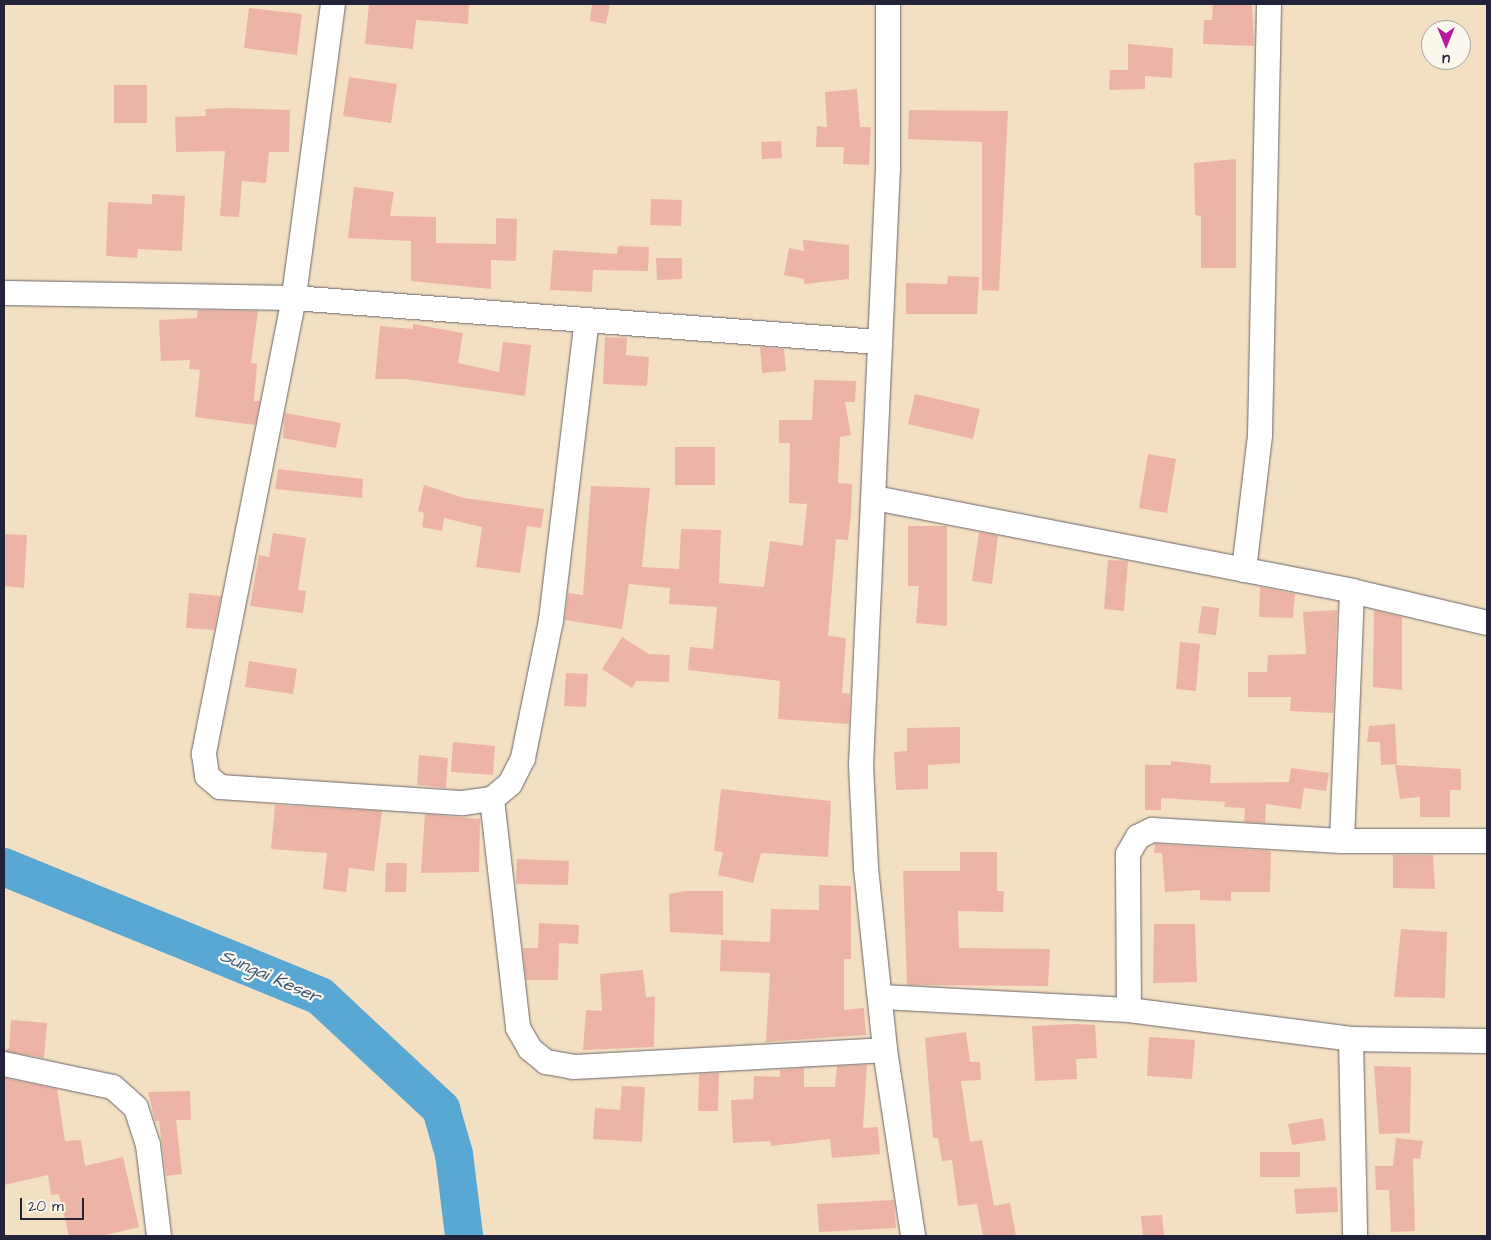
<!DOCTYPE html>
<style>
body{margin:0}
#map{position:relative;width:1491px;height:1240px;overflow:hidden;background:#f3e0c3;font-family:"Architects Daughter",sans-serif}
div>[style]{position:absolute}
[style*='--x']{left:calc(var(--x)*1px);top:calc(var(--y)*1px);width:calc(var(--w)*1px);rotate:calc(var(--a)*1deg)}
.river>*{height:38px;margin:-19px;padding:0 19px;transform-origin:19px;border-radius:19px;background:#59a7d3}
.building>*{inset:0;background:#edb3a7}
.roads{filter:drop-shadow(0 0 1px #6b646b) drop-shadow(0 0 1px #6b646b)}
.street>*{height:24px;margin:-12px;padding:0 12px;transform-origin:12px;border-radius:12px;background:#fff}
span{translate:-50% -50%;white-space:nowrap;text-align:center;line-height:1.15;-webkit-text-stroke:4.5px #fbf7ec;paint-order:stroke}
.water-label{font-size:18px;color:#385778;font-style:italic}
.frame{position:absolute;inset:0;border:5px solid #22223b;pointer-events:none}
.north{position:absolute;left:1421px;top:20px;width:50px;height:50px;box-sizing:border-box;background:#fbf7ec;border:1px solid #a4a2a5;border-radius:50%;rotate:180deg;font-size:14px;font-weight:700;line-height:20px;text-align:center;color:#22223b}
.north::after{content:'';display:block;margin:auto;width:18px;height:22px;background:#b5179e;clip-path:polygon(50% 0,100% 100%,50% 72%,0 100%)}
.scale{position:absolute;left:20px;top:1198px;width:64px;height:22px;box-sizing:border-box;border:2px solid #22223b;border-top:0;padding-left:6px;font-size:15px;line-height:18px;white-space:nowrap;color:#22223b;-webkit-text-stroke:4px #fbf7ec;paint-order:stroke}
</style>
<div id="map">
<div class="river">
<i style="--x:4;--y:867;--w:341;--a:22.2"></i>
<i style="--x:320;--y:996;--w:166;--a:43"></i>
<i style="--x:441;--y:1109;--w:47;--a:73.9"></i>
<i style="--x:454;--y:1154;--w:83;--a:83"></i>
</div>
<div class="building">
<i style="clip-path:polygon(369px 4px,469px 4px,468px 24px,416px 20px,413px 49px,365px 44px)"></i>
<i style="clip-path:polygon(592px 4px,610px 4px,606px 24px,590px 21px)"></i>
<i style="clip-path:polygon(1213px 4px,1252px 4px,1254px 46px,1203px 44px,1204px 20px,1212px 20px)"></i>
<i style="clip-path:polygon(249px 8px,302px 14px,297px 55px,244px 48px)"></i>
<i style="clip-path:polygon(1128px 44px,1173px 48px,1172px 78px,1145px 76px,1145px 89px,1109px 90px,1110px 70px,1128px 70px)"></i>
<i style="clip-path:polygon(349px 77px,397px 84px,391px 123px,343px 116px)"></i>
<i style="clip-path:polygon(114px 85px,147px 85px,147px 123px,114px 123px)"></i>
<i style="clip-path:polygon(857px 89px,860px 127px,871px 127px,869px 165px,843px 164px,844px 147px,816px 147px,817px 126px,827px 127px,825px 92px)"></i>
<i style="clip-path:polygon(229px 108px,290px 110px,289px 152px,269px 152px,266px 183px,242px 181px,239px 217px,220px 216px,225px 151px,176px 152px,175px 117px,206px 116px,205px 109px)"></i>
<i style="clip-path:polygon(909px 110px,1008px 111px,999px 291px,982px 290px,982px 142px,908px 139px)"></i>
<i style="clip-path:polygon(781px 141px,782px 158px,762px 159px,761px 142px)"></i>
<i style="clip-path:polygon(1236px 159px,1236px 268px,1201px 268px,1201px 216px,1195px 215px,1194px 163px)"></i>
<i style="clip-path:polygon(354px 187px,394px 192px,390px 216px,436px 217px,436px 243px,496px 244px,496px 218px,517px 219px,516px 261px,491px 260px,491px 289px,411px 281px,411px 241px,348px 238px)"></i>
<i style="clip-path:polygon(152px 194px,185px 196px,182px 251px,138px 249px,137px 258px,106px 256px,108px 202px,152px 204px)"></i>
<i style="clip-path:polygon(651px 199px,682px 200px,681px 226px,650px 225px)"></i>
<i style="clip-path:polygon(803px 240px,849px 245px,849px 279px,804px 284px,804px 279px,784px 275px,789px 248px,804px 251px)"></i>
<i style="clip-path:polygon(618px 246px,649px 247px,648px 271px,593px 270px,592px 292px,550px 290px,553px 250px,617px 254px)"></i>
<i style="clip-path:polygon(656px 258px,682px 258px,682px 279px,657px 280px)"></i>
<i style="clip-path:polygon(948px 276px,979px 277px,977px 314px,906px 314px,906px 283px,947px 284px)"></i>
<i style="clip-path:polygon(198px 310px,258px 311px,251px 363px,257px 364px,254px 401px,260px 401px,255px 425px,195px 417px,200px 370px,189px 369px,190px 360px,161px 361px,159px 320px,197px 318px)"></i>
<i style="clip-path:polygon(413px 324px,463px 333px,458px 363px,499px 372px,503px 342px,531px 345px,525px 396px,406px 379px,375px 379px,380px 326px,413px 329px)"></i>
<i style="clip-path:polygon(605px 337px,627px 338px,626px 355px,649px 357px,647px 386px,603px 384px)"></i>
<i style="clip-path:polygon(760px 347px,784px 349px,786px 371px,762px 373px)"></i>
<i style="clip-path:polygon(814px 380px,856px 381px,855px 402px,845px 402px,851px 435px,840px 437px,838px 483px,852px 484px,851px 514px,848px 540px,836px 539px,828px 636px,846px 638px,842px 693px,850px 694px,849px 724px,778px 719px,780px 681px,688px 670px,690px 647px,713px 649px,717px 607px,669px 604px,670px 588px,629px 584px,622px 629px,565px 620px,568px 593px,583px 595px,591px 486px,650px 488px,642px 567px,679px 569px,681px 529px,721px 530px,719px 583px,764px 587px,770px 541px,803px 546px,807px 504px,789px 503px,790px 443px,779px 443px,779px 420px,812px 420px)"></i>
<i style="clip-path:polygon(915px 394px,980px 409px,973px 439px,908px 424px)"></i>
<i style="clip-path:polygon(285px 413px,341px 423px,336px 448px,283px 438px)"></i>
<i style="clip-path:polygon(675px 447px,715px 447px,715px 485px,675px 485px)"></i>
<i style="clip-path:polygon(1148px 454px,1176px 459px,1167px 513px,1139px 508px)"></i>
<i style="clip-path:polygon(278px 469px,363px 479px,362px 498px,275px 489px)"></i>
<i style="clip-path:polygon(424px 485px,464px 498px,544px 509px,541px 528px,527px 526px,520px 573px,476px 567px,482px 527px,444px 518px,442px 531px,422px 527px,424px 513px,418px 511px)"></i>
<i style="clip-path:polygon(908px 526px,947px 526px,947px 626px,916px 623px,919px 586px,908px 586px)"></i>
<i style="clip-path:polygon(979px 532px,998px 536px,992px 584px,972px 581px)"></i>
<i style="clip-path:polygon(273px 533px,306px 538px,298px 590px,306px 591px,303px 613px,250px 606px,259px 555px,269px 557px)"></i>
<i style="clip-path:polygon(4px 534px,27px 535px,24px 588px,4px 586px)"></i>
<i style="clip-path:polygon(1108px 560px,1128px 561px,1124px 611px,1104px 609px)"></i>
<i style="clip-path:polygon(1260px 587px,1295px 594px,1293px 618px,1259px 617px)"></i>
<i style="clip-path:polygon(189px 593px,221px 596px,214px 630px,186px 628px)"></i>
<i style="clip-path:polygon(1202px 606px,1219px 608px,1216px 635px,1198px 633px)"></i>
<i style="clip-path:polygon(1337px 610px,1333px 713px,1290px 711px,1291px 697px,1248px 697px,1248px 672px,1267px 672px,1268px 655px,1306px 654px,1303px 612px)"></i>
<i style="clip-path:polygon(1374px 610px,1402px 617px,1402px 690px,1373px 687px)"></i>
<i style="clip-path:polygon(622px 637px,649px 654px,670px 655px,669px 682px,636px 681px,632px 688px,602px 669px)"></i>
<i style="clip-path:polygon(1180px 642px,1200px 644px,1196px 691px,1176px 689px)"></i>
<i style="clip-path:polygon(249px 661px,297px 669px,293px 694px,245px 687px)"></i>
<i style="clip-path:polygon(566px 673px,588px 674px,586px 707px,564px 706px)"></i>
<i style="clip-path:polygon(1395px 724px,1397px 764px,1381px 765px,1380px 742px,1367px 742px,1369px 726px)"></i>
<i style="clip-path:polygon(960px 727px,960px 763px,928px 765px,928px 789px,896px 790px,894px 752px,907px 751px,907px 728px)"></i>
<i style="clip-path:polygon(453px 742px,495px 746px,493px 775px,451px 772px)"></i>
<i style="clip-path:polygon(419px 755px,448px 758px,446px 788px,417px 785px)"></i>
<i style="clip-path:polygon(1171px 761px,1211px 765px,1210px 783px,1289px 782px,1291px 768px,1329px 773px,1326px 791px,1304px 788px,1301px 809px,1266px 804px,1265px 823px,1244px 822px,1245px 808px,1224px 807px,1225px 802px,1161px 798px,1161px 810px,1145px 810px,1145px 765px,1171px 765px)"></i>
<i style="clip-path:polygon(1395px 765px,1461px 769px,1461px 790px,1450px 790px,1450px 817px,1420px 817px,1420px 797px,1400px 799px)"></i>
<i style="clip-path:polygon(721px 789px,831px 801px,828px 857px,761px 853px,753px 883px,718px 875px,723px 852px,714px 851px)"></i>
<i style="clip-path:polygon(275px 805px,382px 811px,374px 871px,349px 868px,346px 892px,323px 889px,327px 853px,271px 849px)"></i>
<i style="clip-path:polygon(425px 814px,480px 819px,479px 872px,421px 873px)"></i>
<i style="clip-path:polygon(1155px 844px,1271px 851px,1270px 892px,1231px 892px,1231px 901px,1200px 900px,1200px 890px,1165px 892px,1162px 853px,1154px 853px)"></i>
<i style="clip-path:polygon(960px 852px,997px 852px,997px 891px,1004px 891px,1003px 912px,958px 911px,959px 948px,1050px 949px,1048px 986px,907px 985px,903px 871px,960px 871px)"></i>
<i style="clip-path:polygon(1393px 855px,1433px 855px,1435px 889px,1393px 888px)"></i>
<i style="clip-path:polygon(517px 859px,569px 861px,568px 885px,516px 884px)"></i>
<i style="clip-path:polygon(386px 863px,407px 863px,406px 892px,385px 892px)"></i>
<i style="clip-path:polygon(819px 885px,851px 886px,851px 959px,844px 959px,844px 1010px,864px 1008px,866px 1035px,766px 1042px,770px 973px,720px 971px,721px 940px,770px 942px,771px 909px,819px 910px)"></i>
<i style="clip-path:polygon(685px 891px,723px 891px,723px 935px,670px 932px,669px 894px)"></i>
<i style="clip-path:polygon(539px 923px,579px 925px,578px 944px,559px 943px,558px 980px,526px 980px,523px 948px,538px 948px)"></i>
<i style="clip-path:polygon(1154px 924px,1195px 924px,1197px 982px,1153px 983px)"></i>
<i style="clip-path:polygon(1401px 929px,1447px 932px,1445px 998px,1394px 997px)"></i>
<i style="clip-path:polygon(643px 970px,646px 997px,655px 997px,654px 1047px,583px 1050px,586px 1010px,602px 1011px,600px 974px)"></i>
<i style="clip-path:polygon(11px 1020px,47px 1023px,44px 1058px,4px 1051px,9px 1048px)"></i>
<i style="clip-path:polygon(1074px 1024px,1095px 1025px,1097px 1058px,1076px 1059px,1077px 1079px,1035px 1081px,1032px 1026px)"></i>
<i style="clip-path:polygon(966px 1032px,970px 1062px,980px 1062px,981px 1080px,961px 1081px,970px 1142px,982px 1140px,994px 1206px,1010px 1203px,1016px 1236px,983px 1236px,977px 1204px,958px 1206px,952px 1160px,942px 1161px,938px 1138px,933px 1138px,925px 1038px)"></i>
<i style="clip-path:polygon(1149px 1037px,1195px 1040px,1192px 1079px,1147px 1076px)"></i>
<i style="clip-path:polygon(867px 1065px,863px 1128px,878px 1127px,880px 1154px,832px 1158px,830px 1139px,771px 1146px,770px 1141px,733px 1143px,731px 1100px,753px 1099px,754px 1076px,780px 1077px,780px 1070px,804px 1068px,804px 1087px,835px 1087px,837px 1066px)"></i>
<i style="clip-path:polygon(1374px 1066px,1411px 1067px,1410px 1133px,1379px 1134px)"></i>
<i style="clip-path:polygon(719px 1073px,718px 1111px,698px 1111px,699px 1074px)"></i>
<i style="clip-path:polygon(4px 1078px,57px 1089px,65px 1141px,81px 1140px,85px 1166px,123px 1157px,139px 1227px,101px 1236px,69px 1236px,59px 1194px,51px 1195px,48px 1175px,4px 1185px)"></i>
<i style="clip-path:polygon(622px 1086px,645px 1087px,642px 1142px,593px 1139px,595px 1108px,620px 1110px)"></i>
<i style="clip-path:polygon(190px 1091px,191px 1120px,176px 1120px,182px 1174px,166px 1176px,159px 1121px,155px 1121px,148px 1092px)"></i>
<i style="clip-path:polygon(1323px 1118px,1326px 1140px,1292px 1145px,1288px 1124px)"></i>
<i style="clip-path:polygon(1396px 1138px,1423px 1141px,1420px 1159px,1413px 1158px,1415px 1231px,1391px 1232px,1389px 1190px,1376px 1190px,1375px 1166px,1393px 1166px)"></i>
<i style="clip-path:polygon(1260px 1152px,1300px 1152px,1300px 1177px,1260px 1177px)"></i>
<i style="clip-path:polygon(1337px 1187px,1338px 1212px,1296px 1214px,1294px 1189px)"></i>
<i style="clip-path:polygon(894px 1200px,896px 1228px,819px 1232px,817px 1204px)"></i>
<i style="clip-path:polygon(1162px 1215px,1164px 1236px,1143px 1236px,1141px 1216px)"></i>
</div>
<div class="roads">
<div class="street">
<i style="--x:333;--y:4;--w:297;--a:97.6"></i>
<i style="--x:294;--y:298;--w:586;--a:4.31"></i>
<i style="--x:888;--y:4;--w:164;--a:90"></i>
<i style="--x:888;--y:168;--w:598;--a:92.59"></i>
<i style="--x:861;--y:765;--w:103;--a:87.2"></i>
<i style="--x:866;--y:868;--w:183;--a:84"></i>
<i style="--x:885;--y:1050;--w:188;--a:81.4"></i>
<i style="--x:4;--y:293;--w:290;--a:1"></i>
<i style="--x:294;--y:298;--w:465;--a:101.2"></i>
<i style="--x:204;--y:754;--w:22;--a:82"></i>
<i style="--x:207;--y:776;--w:17;--a:40"></i>
<i style="--x:220;--y:787;--w:244;--a:3.8"></i>
<i style="--x:463;--y:803;--w:29;--a:-8"></i>
<i style="--x:492;--y:799;--w:23;--a:-40"></i>
<i style="--x:510;--y:784;--w:29;--a:-63"></i>
<i style="--x:523;--y:758;--w:141;--a:-78.5"></i>
<i style="--x:551;--y:620;--w:302;--a:-83.2"></i>
<i style="--x:875;--y:498;--w:486;--a:11"></i>
<i style="--x:1352;--y:591;--w:139;--a:13.3"></i>
<i style="--x:1244;--y:570;--w:136;--a:-83.2"></i>
<i style="--x:1260;--y:435;--w:431;--a:-88.8"></i>
<i style="--x:492;--y:799;--w:230;--a:83.5"></i>
<i style="--x:518;--y:1028;--w:24;--a:60"></i>
<i style="--x:530;--y:1049;--w:21;--a:39"></i>
<i style="--x:546;--y:1062;--w:27;--a:10"></i>
<i style="--x:573;--y:1067;--w:312;--a:-3.1"></i>
<i style="--x:1342;--y:841;--w:250;--a:-87.7"></i>
<i style="--x:882;--y:997;--w:247;--a:3"></i>
<i style="--x:1129;--y:1010;--w:224;--a:7.4"></i>
<i style="--x:1351;--y:1039;--w:136;--a:0.8"></i>
<i style="--x:1129;--y:1010;--w:156;--a:-90.4"></i>
<i style="--x:1128;--y:854;--w:20;--a:-60"></i>
<i style="--x:1138;--y:837;--w:16;--a:-27"></i>
<i style="--x:1152;--y:830;--w:190;--a:3.3"></i>
<i style="--x:1342;--y:841;--w:145;--a:0"></i>
<i style="--x:1351;--y:1039;--w:197;--a:88.8"></i>
<i style="--x:4;--y:1064;--w:111;--a:11.9"></i>
<i style="--x:113;--y:1087;--w:31;--a:42"></i>
<i style="--x:136;--y:1108;--w:39;--a:72"></i>
<i style="--x:148;--y:1145;--w:92;--a:83.1"></i>
</div>
</div>
<div class="water-label">
<span style="left:270px;top:977px;rotate:24deg">Sungai Keser</span>
</div>
<div class="frame"></div>
<div class="north">U</div>
<div class="scale">20 m</div>
</div>
